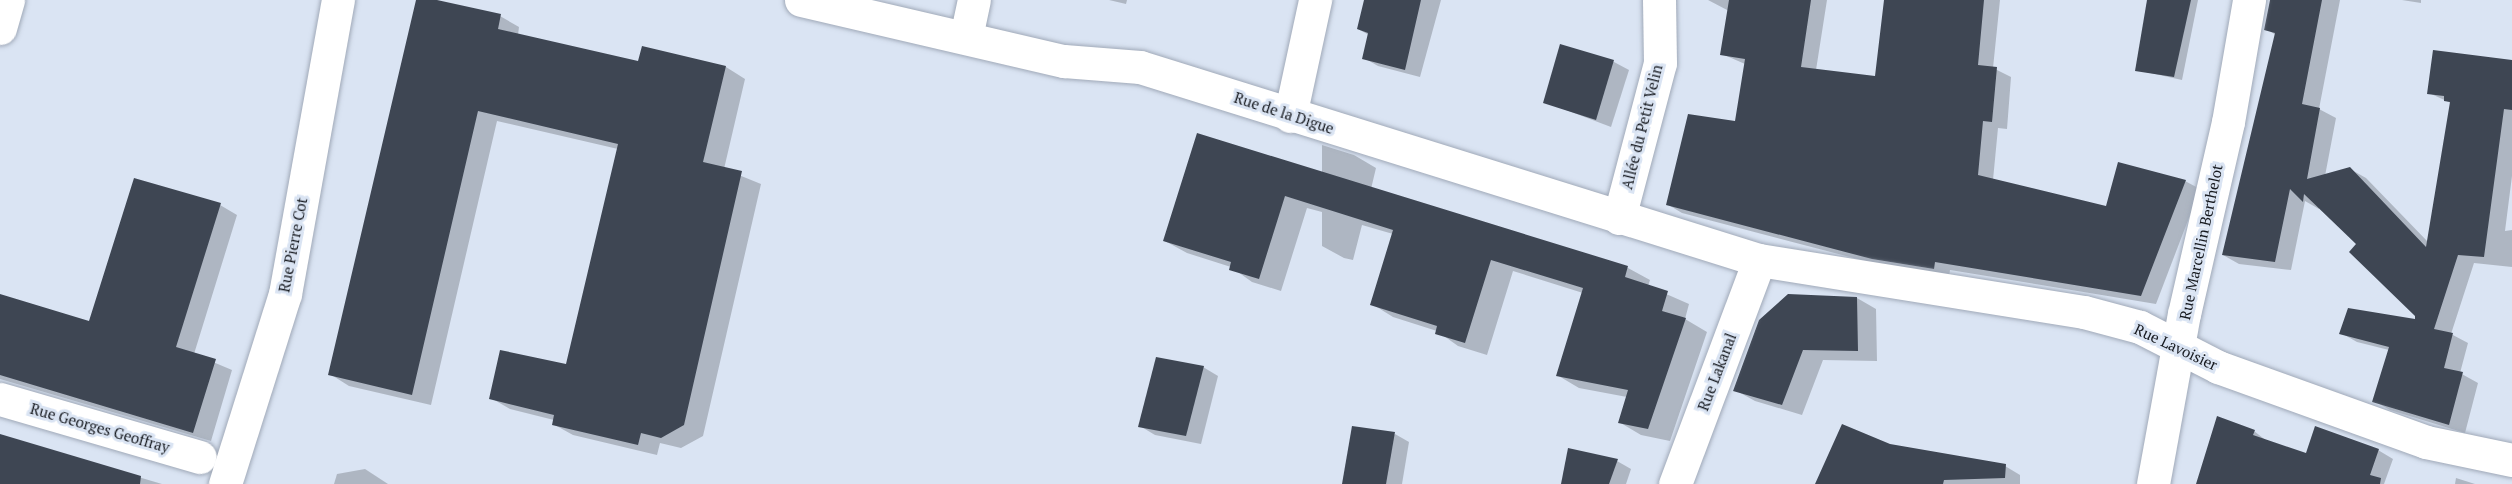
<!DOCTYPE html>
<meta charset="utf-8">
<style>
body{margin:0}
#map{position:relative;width:2512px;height:484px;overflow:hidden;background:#dae4f3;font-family:"PT Serif",serif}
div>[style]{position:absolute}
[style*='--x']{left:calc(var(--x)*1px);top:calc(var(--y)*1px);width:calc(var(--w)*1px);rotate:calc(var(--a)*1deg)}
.shadow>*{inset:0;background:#0003}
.building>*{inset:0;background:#3e4653}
.roads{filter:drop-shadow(0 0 2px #a0a9b8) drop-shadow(0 0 2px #a0a9b8)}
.street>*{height:33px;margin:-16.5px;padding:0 16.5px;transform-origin:16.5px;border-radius:16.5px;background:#fff}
span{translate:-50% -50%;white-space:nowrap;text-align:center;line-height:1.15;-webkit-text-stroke:6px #dae4f3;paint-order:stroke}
.street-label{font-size:15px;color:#16191f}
</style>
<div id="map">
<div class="shadow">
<i style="clip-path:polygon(417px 0,500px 16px,519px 27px,518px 35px,639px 63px,726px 67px,745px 79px,724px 169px,761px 184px,703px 436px,681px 448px,660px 443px,657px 455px,573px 435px,553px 424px,554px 420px,510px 409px,491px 398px,567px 366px,618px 149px,497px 121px,431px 405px,349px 386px,330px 374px)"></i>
<i style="clip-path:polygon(1109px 0,1127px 0,1126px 4px)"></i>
<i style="clip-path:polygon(1365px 0,1441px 0,1420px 77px,1378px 66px,1364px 58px,1369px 35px,1358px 29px)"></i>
<i style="clip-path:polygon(1708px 0,1827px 0,1816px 70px,1876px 78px,1886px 0,2000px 0,1993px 68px,2011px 77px,2007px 129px,1998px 128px,1993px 180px,2107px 208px,2185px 181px,2200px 189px,2156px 304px,1950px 270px,1949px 277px,1888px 267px,1682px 213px,1667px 204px,1736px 122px,1745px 64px,1722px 54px,1729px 11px)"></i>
<i style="clip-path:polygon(2149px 0,2198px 0,2182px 80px,2137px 70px)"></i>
<i style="clip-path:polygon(2272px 0,2340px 0,2319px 109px,2336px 118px,2325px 176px,2350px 169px,2366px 178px,2429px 243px,2451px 103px,2429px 93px,2512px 61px,2512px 176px,2505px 231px,2512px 230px,2512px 267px,2474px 263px,2451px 334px,2468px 343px,2460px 373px,2478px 383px,2465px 433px,2390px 410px,2374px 401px,2389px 350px,2357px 342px,2341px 333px,2416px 321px,2417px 315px,2358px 244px,2319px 206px,2319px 209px,2305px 201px,2291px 270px,2239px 264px,2223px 255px,2276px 35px,2266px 29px)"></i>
<i style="clip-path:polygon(2402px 0,2421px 0,2421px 3px)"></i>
<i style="clip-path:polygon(1561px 46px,1614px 62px,1629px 70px,1611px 127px,1545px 102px)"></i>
<i style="clip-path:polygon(1322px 145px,1354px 155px,1376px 168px,1371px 189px,1628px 268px,1650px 280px,1648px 286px,1689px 304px,1685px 319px,1707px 332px,1670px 441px,1641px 435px,1619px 422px,1627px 397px,1579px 388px,1557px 375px,1583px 293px,1513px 271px,1487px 355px,1458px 346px,1437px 331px,1393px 317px,1372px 304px,1393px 234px,1362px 225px,1353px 260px,1344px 258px,1322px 246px,1322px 212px,1307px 208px,1281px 291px,1252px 282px,1231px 267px,1187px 253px,1165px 241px,1322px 173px)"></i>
<i style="clip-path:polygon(135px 180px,220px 205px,237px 215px,194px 354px,232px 370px,211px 441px,0 379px,0 298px,90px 323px)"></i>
<i style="clip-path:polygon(1857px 298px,1876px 309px,1877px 361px,1823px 360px,1802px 415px,1755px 401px,1735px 390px)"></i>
<i style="clip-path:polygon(1203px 367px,1218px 376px,1201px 444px,1155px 435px,1140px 426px)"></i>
<i style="clip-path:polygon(2254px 431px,2268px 442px,2307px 455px,2378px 450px,2393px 459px,2384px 484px,2197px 484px)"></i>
<i style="clip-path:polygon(1395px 434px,1409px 442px,1402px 484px,1348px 484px)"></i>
<i style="clip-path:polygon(0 436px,162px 484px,0 484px)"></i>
<i style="clip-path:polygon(1890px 445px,2005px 466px,2020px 475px,2020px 484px,1821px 484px)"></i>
<i style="clip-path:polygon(1617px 461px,1631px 469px,1626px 484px,1562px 484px)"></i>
<i style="clip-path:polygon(365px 469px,388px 484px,334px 484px,337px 474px)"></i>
<i style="clip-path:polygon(2456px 478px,2475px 484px,2455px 484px)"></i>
</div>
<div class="building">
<i style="clip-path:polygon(416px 0,437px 0,501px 14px,498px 29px,638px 61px,642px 46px,726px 66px,703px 162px,742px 171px,684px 425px,661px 438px,641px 433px,638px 445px,552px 425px,554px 415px,489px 399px,500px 350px,566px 364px,618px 144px,478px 111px,412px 395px,328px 375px)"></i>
<i style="clip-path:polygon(1364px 0,1421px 0,1405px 70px,1362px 59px,1368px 33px,1357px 29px)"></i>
<i style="clip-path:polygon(1729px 0,1811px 0,1801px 67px,1875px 76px,1884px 0,1984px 0,1978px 65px,1997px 67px,1992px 122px,1983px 121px,1978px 175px,2106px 206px,2118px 162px,2186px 180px,2141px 296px,1935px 262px,1934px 269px,1872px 259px,1666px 205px,1688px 114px,1735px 121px,1745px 59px,1720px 55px)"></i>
<i style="clip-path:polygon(2147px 0,2191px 0,2174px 77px,2135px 71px)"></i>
<i style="clip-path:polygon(2270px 0,2322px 0,2302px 104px,2320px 108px,2307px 179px,2350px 167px,2426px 247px,2450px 102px,2444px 101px,2444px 96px,2427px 94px,2433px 50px,2512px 60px,2512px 110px,2504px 109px,2484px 257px,2458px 255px,2434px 329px,2453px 333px,2444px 368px,2463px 372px,2449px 425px,2372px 402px,2389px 347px,2339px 334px,2348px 308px,2415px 319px,2415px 316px,2349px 252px,2356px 244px,2304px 194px,2303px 202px,2290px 189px,2275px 262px,2222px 255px,2275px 33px,2264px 30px)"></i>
<i style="clip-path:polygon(1560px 44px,1614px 60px,1596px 120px,1543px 103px)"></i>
<i style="clip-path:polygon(1197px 133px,1628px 266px,1625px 277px,1668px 291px,1662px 311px,1686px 318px,1648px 429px,1618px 423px,1628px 390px,1556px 376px,1583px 288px,1491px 260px,1465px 343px,1435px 334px,1437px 326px,1370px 305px,1393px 230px,1285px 196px,1259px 279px,1229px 270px,1231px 262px,1163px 241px)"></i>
<i style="clip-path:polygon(134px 178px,221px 203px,176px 347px,216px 359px,193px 433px,0 375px,0 294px,89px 321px)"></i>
<i style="clip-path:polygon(1788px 294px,1857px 297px,1858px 351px,1803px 350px,1782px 405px,1733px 391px,1759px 320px)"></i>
<i style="clip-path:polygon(1156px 357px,1204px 366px,1186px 436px,1138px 427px)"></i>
<i style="clip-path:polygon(2217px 416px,2255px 430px,2253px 435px,2306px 453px,2315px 426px,2379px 449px,2370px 475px,2381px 478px,2380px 484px,2196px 484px)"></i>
<i style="clip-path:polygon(1842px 424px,1890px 444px,2006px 464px,2005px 478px,1944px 480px,1943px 484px,1815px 484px)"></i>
<i style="clip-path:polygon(1352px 426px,1395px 432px,1386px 484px,1342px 484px)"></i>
<i style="clip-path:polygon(0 434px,141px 476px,140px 484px,0 484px)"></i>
<i style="clip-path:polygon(1568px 448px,1618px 459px,1609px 484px,1561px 484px)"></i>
</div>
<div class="roads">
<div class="street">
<i style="--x:801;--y:0;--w:270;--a:13.1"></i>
<i style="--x:1064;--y:61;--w:76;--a:4.5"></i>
<i style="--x:1140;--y:67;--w:648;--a:17.32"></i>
<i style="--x:1759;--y:260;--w:329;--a:9.1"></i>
<i style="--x:2084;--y:312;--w:58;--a:15"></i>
<i style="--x:2140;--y:327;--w:88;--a:27.1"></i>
<i style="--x:2218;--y:367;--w:221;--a:19.8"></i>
<i style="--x:2426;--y:442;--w:88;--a:11.8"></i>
<i style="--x:0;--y:28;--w:29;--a:-74"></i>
<i style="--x:966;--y:37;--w:38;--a:-78"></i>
<i style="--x:1290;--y:116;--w:119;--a:-77.8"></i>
<i style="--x:1619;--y:218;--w:160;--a:-75.2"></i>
<i style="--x:1660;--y:63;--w:63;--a:-90.9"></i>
<i style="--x:0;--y:399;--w:208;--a:16.2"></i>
<i style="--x:225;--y:484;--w:199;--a:-72.5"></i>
<i style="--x:285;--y:294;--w:299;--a:-79.8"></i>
<i style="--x:1675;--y:484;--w:239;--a:-69.4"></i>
<i style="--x:2153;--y:484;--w:173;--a:-79.7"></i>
<i style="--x:2184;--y:314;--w:197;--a:-77.1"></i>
<i style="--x:2228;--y:122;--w:124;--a:-80.2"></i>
</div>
</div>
<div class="street-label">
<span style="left:1284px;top:113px;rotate:18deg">Rue de la Digue</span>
<span style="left:1642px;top:127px;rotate:-76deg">Allée du Petit Velin</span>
<span style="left:2201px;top:242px;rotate:-78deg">Rue Marcellin Berthelot</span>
<span style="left:293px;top:245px;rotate:-79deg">Rue Pierre Cot</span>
<span style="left:2176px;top:347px;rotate:25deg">Rue Lavoisier</span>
<span style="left:1717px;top:372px;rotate:-69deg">Rue Lakanal</span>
<span style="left:100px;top:428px;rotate:16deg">Rue Georges Geoffray</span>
</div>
</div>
